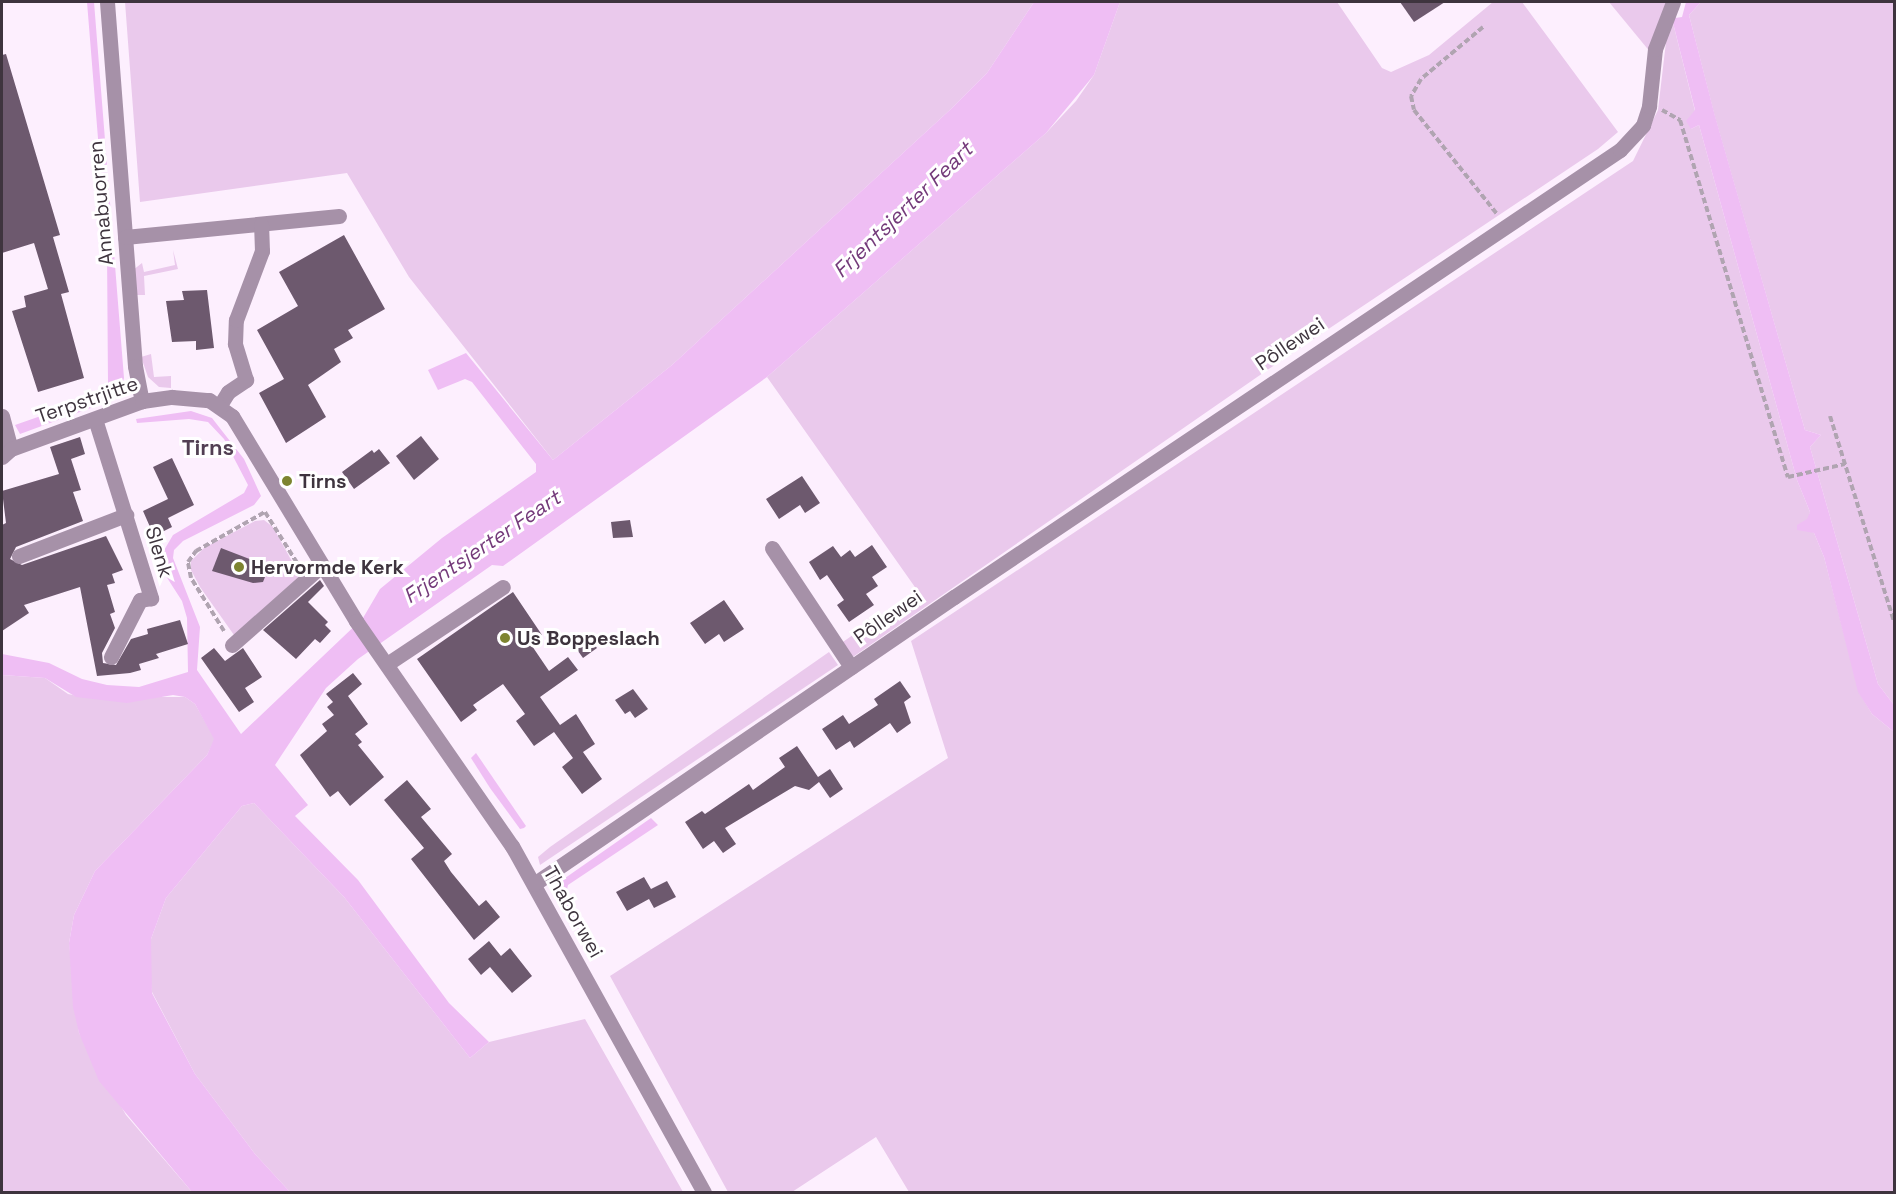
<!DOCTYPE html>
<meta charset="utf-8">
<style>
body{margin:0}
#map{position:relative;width:1896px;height:1194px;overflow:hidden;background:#fdeffe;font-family:"Space Grotesk",sans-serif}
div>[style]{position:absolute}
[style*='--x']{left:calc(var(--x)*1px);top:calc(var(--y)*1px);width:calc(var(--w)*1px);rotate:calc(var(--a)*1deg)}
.green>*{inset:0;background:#eac9ec}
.water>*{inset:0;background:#efbef4}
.building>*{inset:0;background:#6d596e}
.path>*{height:4px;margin-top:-2px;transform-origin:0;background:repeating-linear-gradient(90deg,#b0a4b1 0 6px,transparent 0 9px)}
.minor>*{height:15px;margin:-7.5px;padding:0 7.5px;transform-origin:7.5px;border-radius:7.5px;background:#a691a8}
.dots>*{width:16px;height:16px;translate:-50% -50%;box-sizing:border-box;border:3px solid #fff;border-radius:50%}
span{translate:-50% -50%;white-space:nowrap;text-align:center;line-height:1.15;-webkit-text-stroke:6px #fff;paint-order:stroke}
.street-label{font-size:20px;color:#3e343e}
.poi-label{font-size:20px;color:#3e343e;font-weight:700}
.left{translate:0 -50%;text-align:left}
.water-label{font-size:21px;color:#743a7a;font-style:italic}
.quarter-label{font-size:22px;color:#523f53;font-weight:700}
.frame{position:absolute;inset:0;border:3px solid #3e343e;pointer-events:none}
</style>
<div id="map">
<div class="green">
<i style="clip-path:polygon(125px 2px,1034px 2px,987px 73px,952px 108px,672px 365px,553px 460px,409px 277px,347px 173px,140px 202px)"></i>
<i style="clip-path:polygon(1120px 2px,1337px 2px,1382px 68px,1391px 72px,1429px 55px,1493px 2px,1522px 2px,1618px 132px,1598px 149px,1276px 364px,850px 659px,840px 644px,917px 590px,767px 377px,1046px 133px,1076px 101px,1094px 75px)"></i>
<i style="clip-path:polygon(1609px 2px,1667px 2px,1651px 53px)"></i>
<i style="clip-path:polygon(1701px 2px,1894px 2px,1894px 705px,1878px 684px,1810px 447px,1821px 435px,1805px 430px,1715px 117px,1689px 15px)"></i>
<i style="clip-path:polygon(1673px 23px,1695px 111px,1691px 129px,1699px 125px,1797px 480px,1810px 512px,1807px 529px,1814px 533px,1824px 557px,1859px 692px,1872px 714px,1894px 732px,1894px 1192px,909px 1192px,876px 1137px,792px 1192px,728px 1192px,610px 976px,948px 758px,911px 641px,1633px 161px,1658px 110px,1668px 25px)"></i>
<i style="clip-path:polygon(173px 250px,178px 269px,144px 276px,145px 295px,137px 295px,133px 270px,142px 263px,144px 272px,175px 265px)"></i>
<i style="clip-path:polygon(151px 354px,154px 377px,171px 376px,171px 388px,159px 387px,148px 377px,141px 357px)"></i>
<i style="clip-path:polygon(264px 520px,273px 527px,300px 576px,234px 635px,200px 587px,191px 570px,191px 561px,204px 548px,255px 521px)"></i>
<i style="clip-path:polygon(829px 652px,838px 665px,540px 865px,538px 857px,550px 847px)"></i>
<i style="clip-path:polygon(2px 675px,45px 678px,68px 694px,82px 697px,185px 697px,195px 704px,215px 739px,207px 755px,95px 871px,74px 915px,69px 943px,79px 1033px,126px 1115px,192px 1192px,2px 1192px)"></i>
<i style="clip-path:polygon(254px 803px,344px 897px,470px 1058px,489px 1042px,585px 1019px,683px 1192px,290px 1192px,255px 1154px,195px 1074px,152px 992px,149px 966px,151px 939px,166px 898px,242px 806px)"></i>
</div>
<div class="water">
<i style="clip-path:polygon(87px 2px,94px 2px,124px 378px,120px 392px,110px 401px,20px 434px,15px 425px,98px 396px,108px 385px,107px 250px)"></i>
<i style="clip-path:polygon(1034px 2px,1120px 2px,1094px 75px,1046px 133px,767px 377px,503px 566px,492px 565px,358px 659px,326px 688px,275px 765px,308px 805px,295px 816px,358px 880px,449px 1003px,489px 1042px,470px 1058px,344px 897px,254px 803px,242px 806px,166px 898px,151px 939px,152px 993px,195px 1074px,255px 1154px,290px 1192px,192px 1192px,99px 1081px,79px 1033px,73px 1007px,69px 943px,74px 915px,95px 871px,207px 755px,214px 739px,195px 704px,185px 697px,173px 695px,127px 703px,76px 697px,45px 678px,2px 675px,2px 654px,49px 663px,82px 679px,107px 685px,139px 687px,188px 672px,187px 618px,182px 601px,164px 573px,163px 552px,173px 535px,244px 493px,248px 485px,224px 439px,208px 422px,189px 419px,137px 423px,136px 419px,191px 411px,212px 418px,244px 459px,261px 496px,254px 505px,183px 541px,174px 550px,173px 558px,200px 627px,197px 670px,241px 734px,363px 618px,380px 589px,442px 538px,536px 472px,536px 464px,472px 382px,465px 379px,438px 390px,428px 370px,466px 353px,553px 460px,672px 365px,952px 108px,987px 73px)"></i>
<i style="clip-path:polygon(1686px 2px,1701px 2px,1689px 15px,1715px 116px,1805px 430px,1821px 435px,1810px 447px,1878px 684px,1894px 705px,1894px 732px,1872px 714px,1858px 692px,1824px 557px,1814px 533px,1797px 530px,1797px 525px,1807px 519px,1810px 512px,1797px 480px,1699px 125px,1691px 129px,1686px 121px,1695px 110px,1673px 23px,1675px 18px,1682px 17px)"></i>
<i style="clip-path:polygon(476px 753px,526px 826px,524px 828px,520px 829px,490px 788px,471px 758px)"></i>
<i style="clip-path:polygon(651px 818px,658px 825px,568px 885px,566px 894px,589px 935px,583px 938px,557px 893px,558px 883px)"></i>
</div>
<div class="building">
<i style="clip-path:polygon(1400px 2px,1445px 2px,1414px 22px)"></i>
<i style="clip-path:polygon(6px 54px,60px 235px,53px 237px,69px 292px,61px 294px,84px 378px,38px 392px,12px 311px,26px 307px,24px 296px,48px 289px,34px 243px,2px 253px,2px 55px)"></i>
<i style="clip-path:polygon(344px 235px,385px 309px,348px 330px,353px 338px,334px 349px,341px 362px,308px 385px,326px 417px,286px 443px,259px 393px,284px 379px,257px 330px,298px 306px,279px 272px)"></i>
<i style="clip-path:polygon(207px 290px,214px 348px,196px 350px,196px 341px,172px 342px,166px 301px,184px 300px,182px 291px)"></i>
<i style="clip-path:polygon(421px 436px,439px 459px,414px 480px,396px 456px)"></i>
<i style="clip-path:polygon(80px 437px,85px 454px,71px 459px,81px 490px,73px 492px,83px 521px,16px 547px,10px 559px,22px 565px,106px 536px,123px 570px,112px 574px,115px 583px,107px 585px,115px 612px,110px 614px,115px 628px,102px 653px,103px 663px,116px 665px,131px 639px,148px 634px,147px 629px,180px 620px,188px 644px,156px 654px,159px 658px,139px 664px,141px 670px,130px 673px,97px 676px,80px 587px,24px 605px,29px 613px,2px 631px,2px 525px,6px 523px,2px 491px,59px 474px,50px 447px)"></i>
<i style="clip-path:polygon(379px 449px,390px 463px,354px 489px,342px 472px,372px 450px,374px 453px)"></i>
<i style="clip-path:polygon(172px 458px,194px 505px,168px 518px,172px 527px,154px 536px,143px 511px,168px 499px,153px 467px)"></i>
<i style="clip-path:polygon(802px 476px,820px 503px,805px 513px,800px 505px,779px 519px,766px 499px)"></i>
<i style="clip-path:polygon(630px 520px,633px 537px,613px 538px,611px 522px)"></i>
<i style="clip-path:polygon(872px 545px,887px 567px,872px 577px,878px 586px,866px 594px,874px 605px,849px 622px,837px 605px,844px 600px,827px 575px,820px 580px,809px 562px,833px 546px,841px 557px,850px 550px,855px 557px)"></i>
<i style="clip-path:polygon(221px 548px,260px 563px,267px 572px,263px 582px,253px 583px,212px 571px)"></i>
<i style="clip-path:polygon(320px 580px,324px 586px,308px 602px,328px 622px,325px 625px,331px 631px,320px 643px,315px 639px,296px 659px,263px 630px)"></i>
<i style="clip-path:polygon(513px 592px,542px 635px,530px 643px,549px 671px,568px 657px,578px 670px,540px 697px,560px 725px,576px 714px,595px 744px,583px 752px,602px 779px,582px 794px,562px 767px,573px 758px,554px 732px,534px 746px,516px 721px,525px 714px,503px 684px,473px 705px,477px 710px,461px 722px,417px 659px)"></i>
<i style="clip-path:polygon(724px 600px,744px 629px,724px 642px,719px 634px,705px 644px,690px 623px)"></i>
<i style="clip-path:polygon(586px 634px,597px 648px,583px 658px,573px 644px)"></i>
<i style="clip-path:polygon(214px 648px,225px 661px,243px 648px,262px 677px,245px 688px,254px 702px,239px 712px,201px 658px)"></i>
<i style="clip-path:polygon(353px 673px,362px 684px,348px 696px,368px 724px,355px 734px,362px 742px,358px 745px,384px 777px,350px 806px,338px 791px,330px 797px,300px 755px,327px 731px,322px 724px,334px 715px,327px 707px,333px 702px,326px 694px)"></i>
<i style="clip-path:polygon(900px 681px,911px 697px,904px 702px,911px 723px,897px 733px,890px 723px,854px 748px,850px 741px,836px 750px,822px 729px,843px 715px,849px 724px,878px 705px,874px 699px)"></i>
<i style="clip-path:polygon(633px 689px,648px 709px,635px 718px,630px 711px,625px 714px,615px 700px)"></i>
<i style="clip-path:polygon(797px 746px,818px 777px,830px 769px,843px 789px,830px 798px,819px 782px,809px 790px,795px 786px,725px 828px,736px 844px,723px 853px,714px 841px,703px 849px,685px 822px,702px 811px,705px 814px,749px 784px,753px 790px,785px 767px,779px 758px)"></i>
<i style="clip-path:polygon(407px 780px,431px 809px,421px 817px,452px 854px,444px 861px,451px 872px,479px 906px,486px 900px,500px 917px,474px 940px,411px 859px,424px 848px,384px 800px)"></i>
<i style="clip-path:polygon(644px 877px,651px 889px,667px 881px,676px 897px,654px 908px,649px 899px,627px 911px,616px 892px)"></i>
<i style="clip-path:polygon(489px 941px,501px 956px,510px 948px,532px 976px,512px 993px,490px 967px,481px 975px,468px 959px)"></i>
</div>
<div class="path">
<i style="--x:1483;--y:27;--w:81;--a:140"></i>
<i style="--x:1421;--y:79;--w:20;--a:120"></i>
<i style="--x:1411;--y:96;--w:14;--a:78"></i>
<i style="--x:1414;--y:110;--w:133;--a:51.4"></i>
<i style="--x:1662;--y:110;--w:21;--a:29"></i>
<i style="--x:1680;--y:120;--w:373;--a:73.2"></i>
<i style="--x:1788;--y:477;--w:58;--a:-12.8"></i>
<i style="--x:1830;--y:416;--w:215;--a:72.7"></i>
<i style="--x:224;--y:631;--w:62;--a:-121.9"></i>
<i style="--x:191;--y:578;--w:16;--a:-101"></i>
<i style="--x:188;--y:562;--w:14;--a:-54"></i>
<i style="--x:196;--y:551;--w:79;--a:-29.5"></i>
<i style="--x:265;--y:512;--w:64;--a:57.8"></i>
</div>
<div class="minor">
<i style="--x:107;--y:2;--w:365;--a:85.6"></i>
<i style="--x:135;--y:366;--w:36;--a:79"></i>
<i style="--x:125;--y:237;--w:215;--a:-5.6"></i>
<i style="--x:220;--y:405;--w:15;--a:-58"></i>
<i style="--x:228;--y:392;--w:22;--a:-34"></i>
<i style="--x:246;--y:380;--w:38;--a:-107"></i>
<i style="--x:235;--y:344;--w:24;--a:-88"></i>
<i style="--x:236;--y:320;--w:74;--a:-69.4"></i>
<i style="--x:262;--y:251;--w:26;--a:-92"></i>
<i style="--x:2;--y:416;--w:34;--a:75"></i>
<i style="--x:95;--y:419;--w:188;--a:72.6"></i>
<i style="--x:151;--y:598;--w:11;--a:170"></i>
<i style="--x:140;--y:600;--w:64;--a:117"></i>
<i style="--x:2;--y:457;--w:12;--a:-42"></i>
<i style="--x:11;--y:449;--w:140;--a:-20.1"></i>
<i style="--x:142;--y:401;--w:30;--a:-8"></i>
<i style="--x:172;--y:397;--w:37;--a:5"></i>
<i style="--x:209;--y:400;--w:28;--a:35"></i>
<i style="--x:232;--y:416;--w:240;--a:58.8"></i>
<i style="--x:356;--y:621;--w:274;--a:55.3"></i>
<i style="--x:512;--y:846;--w:396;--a:61"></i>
<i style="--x:772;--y:548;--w:143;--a:56.4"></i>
<i style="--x:19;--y:556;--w:115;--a:-21"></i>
<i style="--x:232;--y:645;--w:120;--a:-41.6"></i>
<i style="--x:387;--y:664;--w:139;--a:-33.6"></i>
<i style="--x:534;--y:884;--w:509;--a:-34.35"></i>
<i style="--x:954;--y:597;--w:802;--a:-33.87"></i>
<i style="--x:1620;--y:150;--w:34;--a:-47"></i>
<i style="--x:1643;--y:125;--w:20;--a:-72"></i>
<i style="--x:1649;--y:106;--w:57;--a:-84"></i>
<i style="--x:1655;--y:49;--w:50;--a:-69"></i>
</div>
<div class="dots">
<i style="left:287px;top:481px;background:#7d8430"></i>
<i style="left:239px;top:567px;background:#7d8430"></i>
<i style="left:505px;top:638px;background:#7d8430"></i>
</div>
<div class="street-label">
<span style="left:101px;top:203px;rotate:-95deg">Annabuorren</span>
<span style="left:1290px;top:344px;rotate:-34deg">Pôllewei</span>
<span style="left:87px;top:400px;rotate:-19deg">Terpstrjitte</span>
<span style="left:159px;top:552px;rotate:73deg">Slenk</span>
<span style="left:888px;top:617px;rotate:-35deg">Pôllewei</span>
<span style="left:573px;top:912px;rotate:61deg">Thaborwei</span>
</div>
<div class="poi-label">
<span class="left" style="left:299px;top:481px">Tirns</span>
<span class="left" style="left:251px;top:567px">Hervormde Kerk</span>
<span class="left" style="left:517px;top:638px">Us Boppeslach</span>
</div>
<div class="water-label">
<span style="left:903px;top:210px;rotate:-44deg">Frjentsjerter Feart</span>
<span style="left:482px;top:547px;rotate:-34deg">Frjentsjerter Feart</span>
</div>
<div class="quarter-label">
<span style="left:208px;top:448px">Tirns</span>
</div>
<div class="frame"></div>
</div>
